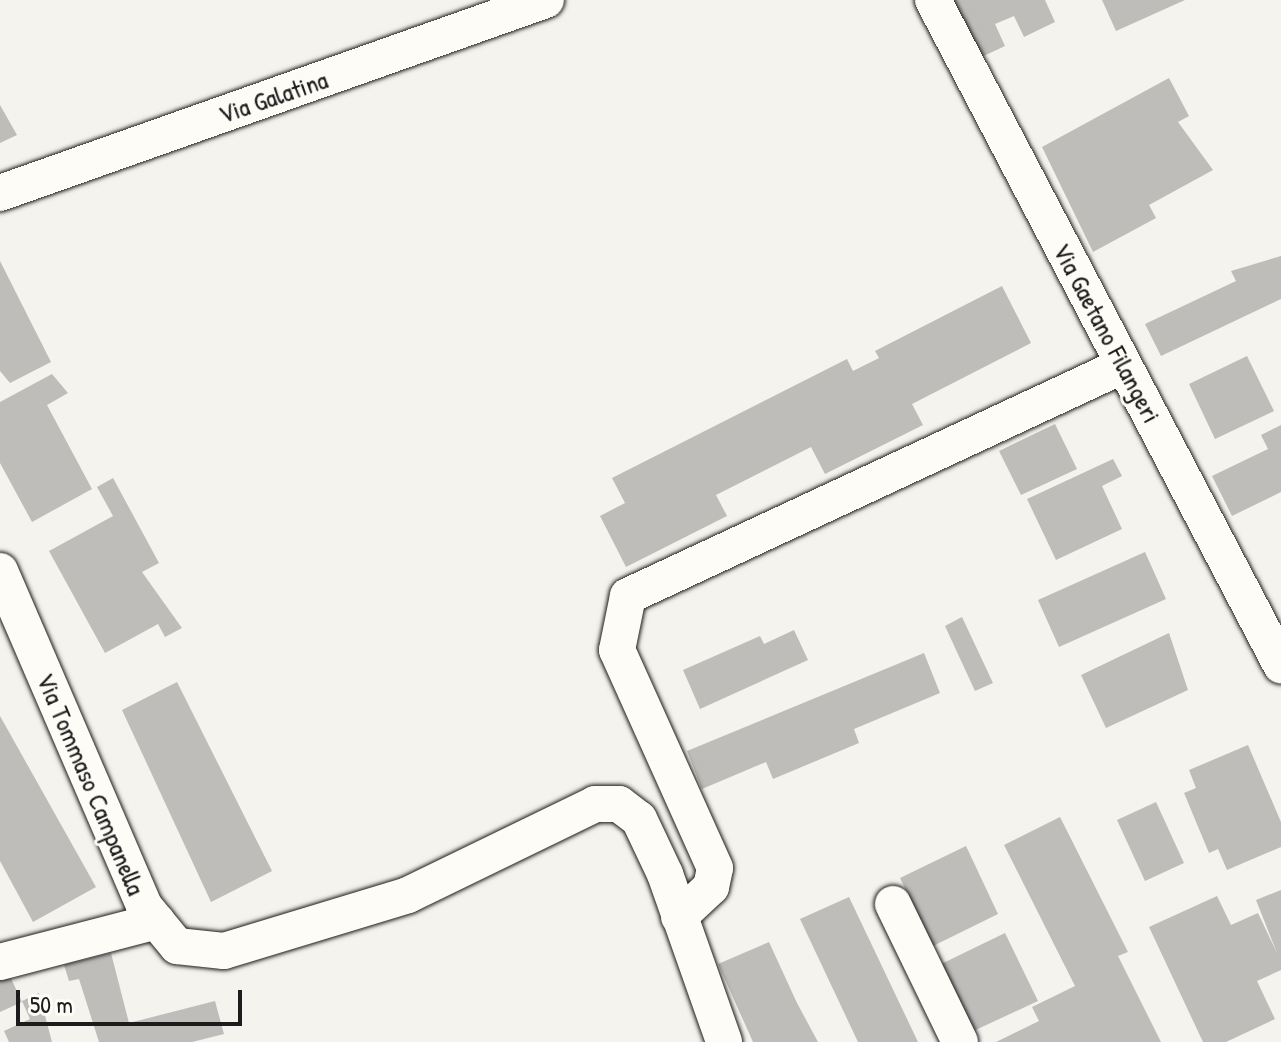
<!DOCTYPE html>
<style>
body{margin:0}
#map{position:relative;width:1281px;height:1042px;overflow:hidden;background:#f4f3ee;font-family:"Patrick Hand",sans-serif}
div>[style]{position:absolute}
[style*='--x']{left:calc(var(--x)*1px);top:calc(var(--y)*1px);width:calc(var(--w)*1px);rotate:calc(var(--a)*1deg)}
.building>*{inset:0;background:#bebdba}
.roads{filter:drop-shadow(0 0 2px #1c1c1c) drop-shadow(0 0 2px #1c1c1c)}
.minor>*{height:36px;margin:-18px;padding:0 18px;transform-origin:18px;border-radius:18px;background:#fdfcf7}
span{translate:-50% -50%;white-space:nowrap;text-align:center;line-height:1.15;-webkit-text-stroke:6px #fdfcf7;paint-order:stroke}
.street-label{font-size:26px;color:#1c1c1c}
.scale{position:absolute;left:16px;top:990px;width:226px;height:36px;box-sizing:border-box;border:4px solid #1c1c1c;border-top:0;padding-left:10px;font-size:24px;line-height:28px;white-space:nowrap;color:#1c1c1c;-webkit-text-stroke:6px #fdfcf7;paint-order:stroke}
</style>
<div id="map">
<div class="building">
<i style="clip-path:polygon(955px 0,1045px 0,1055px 22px,1024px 37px,1014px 16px,995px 24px,1005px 46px,975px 60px,948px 3px)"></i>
<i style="clip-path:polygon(1102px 0,1185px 0,1116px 31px)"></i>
<i style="clip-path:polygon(1169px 78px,1189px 116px,1178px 122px,1213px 170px,1149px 205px,1156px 218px,1093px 252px,1042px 147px)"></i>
<i style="clip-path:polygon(0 105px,17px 135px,0 143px)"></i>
<i style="clip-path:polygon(1281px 256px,1281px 299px,1161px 356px,1145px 324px,1236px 281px,1231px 271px)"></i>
<i style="clip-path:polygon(0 261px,51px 362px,10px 383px,0 371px)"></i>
<i style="clip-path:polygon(1002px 286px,1031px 343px,912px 404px,923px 425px,825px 474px,811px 447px,716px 495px,727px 516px,626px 567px,600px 516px,625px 503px,612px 478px,847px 359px,853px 371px,879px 358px,875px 351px)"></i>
<i style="clip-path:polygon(1247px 356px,1274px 411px,1215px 439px,1189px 384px)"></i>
<i style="clip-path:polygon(52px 374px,68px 393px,47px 405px,92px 489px,32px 522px,0 463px,0 402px)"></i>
<i style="clip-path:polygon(1055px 424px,1077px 469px,1021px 495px,999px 451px)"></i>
<i style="clip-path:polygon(1281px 425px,1281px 492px,1232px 516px,1212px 476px,1268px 449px,1261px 435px)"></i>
<i style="clip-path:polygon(1113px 459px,1122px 476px,1102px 486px,1122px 529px,1056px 560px,1027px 499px)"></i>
<i style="clip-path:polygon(113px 478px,159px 563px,142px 572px,182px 628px,165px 637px,158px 624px,105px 653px,49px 551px,113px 516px,97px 487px)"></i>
<i style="clip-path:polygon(1145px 552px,1166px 599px,1059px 647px,1038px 600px)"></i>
<i style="clip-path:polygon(962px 617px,993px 683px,975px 691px,945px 626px)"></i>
<i style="clip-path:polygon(794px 630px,808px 660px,700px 709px,683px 670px,760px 636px,764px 644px)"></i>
<i style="clip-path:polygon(1169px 633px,1188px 690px,1106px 728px,1081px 675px)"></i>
<i style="clip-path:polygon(924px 653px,940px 693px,854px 729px,859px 743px,773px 779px,766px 762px,702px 789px,687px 751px)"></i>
<i style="clip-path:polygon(177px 682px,272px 871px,211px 902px,122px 710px)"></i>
<i style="clip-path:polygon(0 716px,96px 887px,33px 922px,0 861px)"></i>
<i style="clip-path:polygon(1248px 745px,1281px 822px,1281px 847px,1227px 870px,1218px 849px,1209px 853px,1184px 793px,1196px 788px,1189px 770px)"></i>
<i style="clip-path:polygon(1156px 802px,1184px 863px,1145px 881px,1117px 820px)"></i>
<i style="clip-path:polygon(1060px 817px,1128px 952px,1118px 956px,1161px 1042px,996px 1042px,1039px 1021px,1032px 1007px,1075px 986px,1004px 845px)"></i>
<i style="clip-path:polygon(966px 846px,998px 914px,933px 946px,900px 878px)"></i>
<i style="clip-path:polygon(1281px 890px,1281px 970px,1257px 981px,1275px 1019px,1226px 1042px,1203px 1042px,1149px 927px,1217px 896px,1231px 925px,1258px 913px,1277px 953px,1256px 900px)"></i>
<i style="clip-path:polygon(849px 897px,918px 1042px,858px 1042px,800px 919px)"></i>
<i style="clip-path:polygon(1005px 933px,1038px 1001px,969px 1033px,937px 966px)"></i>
<i style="clip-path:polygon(769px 942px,797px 1003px,818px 1042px,753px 1042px,718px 964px)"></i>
<i style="clip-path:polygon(111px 953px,129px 1023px,215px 1001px,224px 1034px,192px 1042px,99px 1042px,79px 979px,69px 981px,64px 965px)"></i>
<i style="clip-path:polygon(8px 972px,22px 1002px,0 1012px,0 975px)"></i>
<i style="clip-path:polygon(39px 993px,52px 1042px,9px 1042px,4px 1031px,30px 1019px,22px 1001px)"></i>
</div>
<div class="roads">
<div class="minor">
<i style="--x:933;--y:0;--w:751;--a:62.38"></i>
<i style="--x:0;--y:193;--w:579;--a:-19.47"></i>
<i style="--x:0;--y:571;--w:365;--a:66.7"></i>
<i style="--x:144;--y:906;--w:52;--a:50.5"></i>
<i style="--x:177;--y:946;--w:47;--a:6.1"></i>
<i style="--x:224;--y:951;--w:192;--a:-16.9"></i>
<i style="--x:408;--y:895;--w:208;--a:-25.9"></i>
<i style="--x:595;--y:804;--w:24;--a:0"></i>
<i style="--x:619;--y:804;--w:25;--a:37"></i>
<i style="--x:639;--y:819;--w:61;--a:64.7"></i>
<i style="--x:665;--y:874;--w:178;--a:70.6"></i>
<i style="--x:893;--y:904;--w:153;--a:64.1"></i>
<i style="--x:679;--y:917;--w:44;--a:-43.2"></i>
<i style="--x:711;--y:887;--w:19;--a:-78"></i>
<i style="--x:715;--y:868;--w:239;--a:-114.2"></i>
<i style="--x:617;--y:650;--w:55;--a:-78.5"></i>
<i style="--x:628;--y:596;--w:547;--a:-24.97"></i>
<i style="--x:0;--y:962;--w:162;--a:-14.6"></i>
</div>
</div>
<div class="street-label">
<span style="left:273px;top:97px;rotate:-19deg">Via Galatina</span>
<span style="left:1107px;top:333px;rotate:62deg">Via Gaetano Filangeri</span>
<span style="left:91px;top:784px;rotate:67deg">Via Tommaso Campanella</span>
</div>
<div class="scale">50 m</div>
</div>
